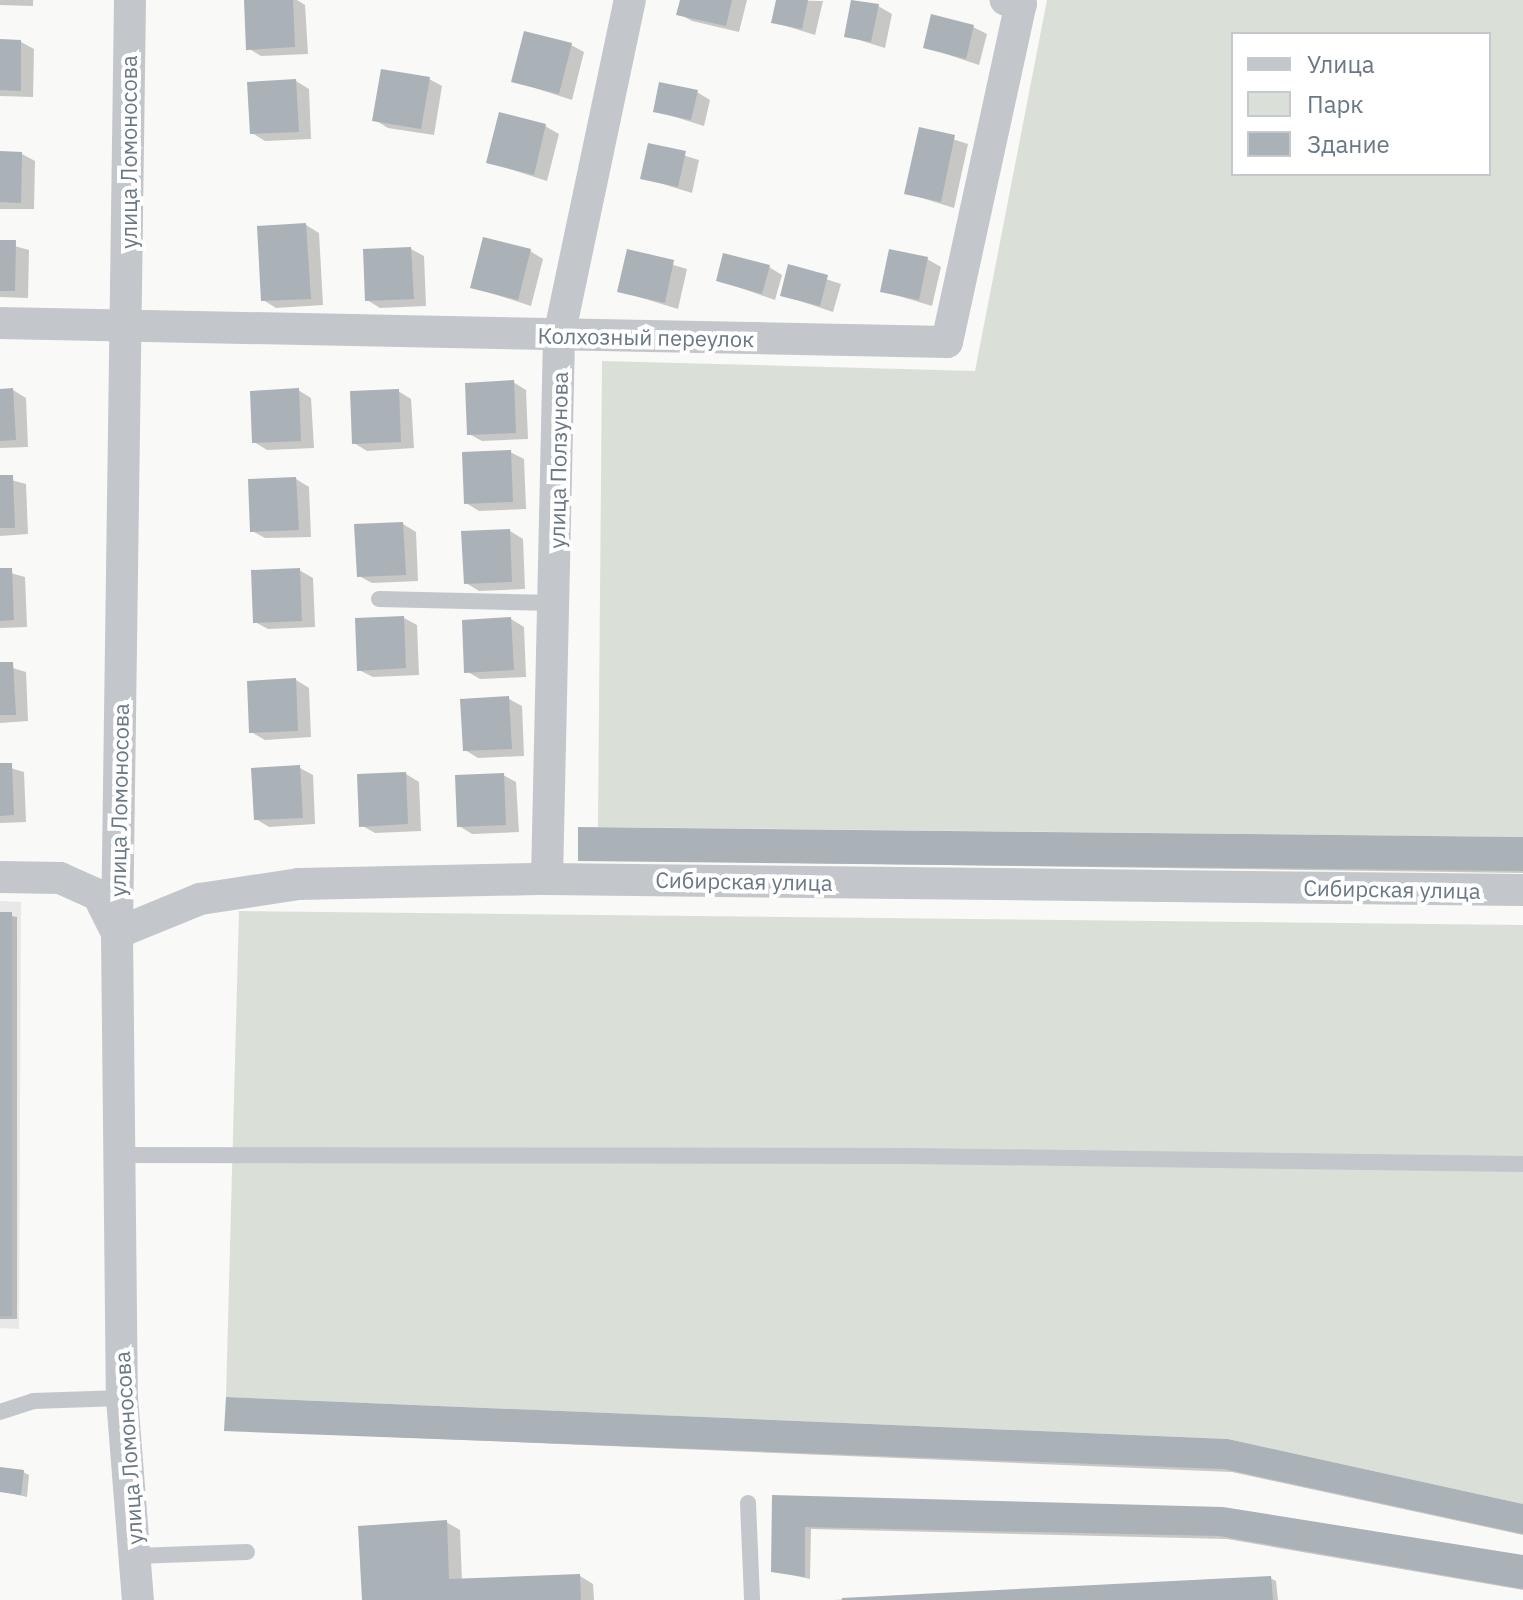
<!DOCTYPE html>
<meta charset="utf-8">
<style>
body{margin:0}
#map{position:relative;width:1523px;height:1600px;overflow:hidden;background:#f9f9f7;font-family:"IBM Plex Sans",sans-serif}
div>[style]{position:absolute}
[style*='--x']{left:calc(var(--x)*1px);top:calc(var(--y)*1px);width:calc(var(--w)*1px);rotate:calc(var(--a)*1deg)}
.built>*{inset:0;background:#e7e8e7}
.green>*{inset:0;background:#dadfd8}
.shadow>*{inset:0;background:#0003}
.building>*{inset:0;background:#aab1b7}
.lane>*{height:16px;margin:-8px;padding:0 8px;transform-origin:8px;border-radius:8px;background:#c3c6ca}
.street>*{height:32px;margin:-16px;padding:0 16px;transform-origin:16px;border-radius:16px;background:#c3c6ca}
span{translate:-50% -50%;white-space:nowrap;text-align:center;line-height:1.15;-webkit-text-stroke:8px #fff;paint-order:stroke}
.street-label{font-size:22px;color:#6a7785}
.legend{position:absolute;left:1231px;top:32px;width:260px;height:144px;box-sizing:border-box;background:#fff;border:2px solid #c3c9ce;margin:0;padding:10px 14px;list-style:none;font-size:24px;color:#6a7785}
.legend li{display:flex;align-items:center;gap:16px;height:40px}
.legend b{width:40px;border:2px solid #c3c9ce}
</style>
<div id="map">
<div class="built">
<i style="clip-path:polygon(0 901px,21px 902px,19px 1329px,0 1328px)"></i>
</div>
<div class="green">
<i style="clip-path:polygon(evenodd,1047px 0,1523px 0,1523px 837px,598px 827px,602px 361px,975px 371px,1047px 0,1489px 34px,1489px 174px,1233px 174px,1233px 34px,1489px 34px)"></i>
<i style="clip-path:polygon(239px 911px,1523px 925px,1523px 1504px,1228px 1439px,226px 1397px)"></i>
</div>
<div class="shadow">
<i style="clip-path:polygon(0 0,33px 0,33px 6px,0 5px)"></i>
<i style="clip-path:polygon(246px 0,297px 0,305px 5px,308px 54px,261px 56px,248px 48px)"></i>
<i style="clip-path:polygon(682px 0,747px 0,739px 32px,692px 21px,679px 14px)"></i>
<i style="clip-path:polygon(778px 0,823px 1px,815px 35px,773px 22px)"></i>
<i style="clip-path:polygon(878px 6px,892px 14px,885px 48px,846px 36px)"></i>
<i style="clip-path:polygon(973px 27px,987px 34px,979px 65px,925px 47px)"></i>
<i style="clip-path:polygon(0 41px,21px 42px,34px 49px,33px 97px,0 96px)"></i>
<i style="clip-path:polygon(571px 45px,584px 52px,572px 100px,513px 81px)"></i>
<i style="clip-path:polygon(429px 79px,442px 86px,434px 135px,388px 128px,375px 120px)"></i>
<i style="clip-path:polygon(296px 81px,309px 89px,311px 139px,265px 141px,252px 133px)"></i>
<i style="clip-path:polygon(697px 92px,710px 100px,704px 126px,656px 111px)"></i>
<i style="clip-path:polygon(545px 126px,559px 134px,547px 181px,488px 162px)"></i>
<i style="clip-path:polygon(921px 129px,968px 144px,954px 208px,906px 193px)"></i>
<i style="clip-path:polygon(650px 145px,699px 160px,692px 193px,643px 178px)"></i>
<i style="clip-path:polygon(0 153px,22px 154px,35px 161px,34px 209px,0 209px)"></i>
<i style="clip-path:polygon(306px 225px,319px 233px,323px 305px,276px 308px,263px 300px)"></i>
<i style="clip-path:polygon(0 242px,29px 250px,28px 298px,0 297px)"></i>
<i style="clip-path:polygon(411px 249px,424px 256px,426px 306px,380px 308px,367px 300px)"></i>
<i style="clip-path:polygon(530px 251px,543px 259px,531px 306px,472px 287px)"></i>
<i style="clip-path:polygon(629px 252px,687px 269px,678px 309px,619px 291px)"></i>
<i style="clip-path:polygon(927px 259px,941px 267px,932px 306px,882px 291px)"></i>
<i style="clip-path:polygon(769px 267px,782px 275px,775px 300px,718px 280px)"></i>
<i style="clip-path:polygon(790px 267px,841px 284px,833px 312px,782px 295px)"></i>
<i style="clip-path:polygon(513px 382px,526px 390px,528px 439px,482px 441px,469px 434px)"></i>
<i style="clip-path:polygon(13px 390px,26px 398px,28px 447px,0 448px,0 391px)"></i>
<i style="clip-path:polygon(298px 390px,311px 398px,314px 448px,267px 450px,254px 442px)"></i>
<i style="clip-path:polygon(398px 391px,411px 399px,414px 448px,367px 451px,354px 443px)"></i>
<i style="clip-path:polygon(510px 452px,524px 459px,526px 509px,479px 511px,466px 503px)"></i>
<i style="clip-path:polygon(0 477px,26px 484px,28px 534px,0 536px)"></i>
<i style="clip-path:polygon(296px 479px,309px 487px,311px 537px,265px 538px,252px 531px)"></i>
<i style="clip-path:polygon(403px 524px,416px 532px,418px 581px,372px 583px,359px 576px)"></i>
<i style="clip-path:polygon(510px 531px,523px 539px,525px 589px,479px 591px,466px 583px)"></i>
<i style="clip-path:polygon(0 570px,25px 577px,27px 627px,0 628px)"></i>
<i style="clip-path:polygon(299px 570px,313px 578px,315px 627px,268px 629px,255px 622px)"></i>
<i style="clip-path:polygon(404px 618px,417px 625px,419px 675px,373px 677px,359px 670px)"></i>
<i style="clip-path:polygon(511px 619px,524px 627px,526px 677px,480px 679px,466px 671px)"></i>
<i style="clip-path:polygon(0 664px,26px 672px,28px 721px,0 723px)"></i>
<i style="clip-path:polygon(296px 680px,309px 688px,311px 737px,265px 740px,251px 732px)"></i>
<i style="clip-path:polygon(509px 699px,522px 706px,524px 756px,478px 758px,465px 750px)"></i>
<i style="clip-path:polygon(0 765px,24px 772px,26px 822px,0 823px)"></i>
<i style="clip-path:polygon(300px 768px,313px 775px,315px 824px,269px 827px,256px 819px)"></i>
<i style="clip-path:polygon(406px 774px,419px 782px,421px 831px,375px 833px,361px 825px)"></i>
<i style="clip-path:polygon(503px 775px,516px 782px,519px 832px,472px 834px,459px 826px)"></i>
<i style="clip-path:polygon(1523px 839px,1523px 873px,580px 860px)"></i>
<i style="clip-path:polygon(0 914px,17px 917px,17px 1319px,0 1319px)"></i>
<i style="clip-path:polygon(226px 1430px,1228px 1441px,1523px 1506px,1523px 1535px,1232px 1472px)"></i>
<i style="clip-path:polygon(23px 1472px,29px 1475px,27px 1497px,0 1491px,0 1481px)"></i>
<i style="clip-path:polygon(774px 1497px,1523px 1557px,1523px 1590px,1227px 1539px,811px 1529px,810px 1579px,773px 1571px)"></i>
<i style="clip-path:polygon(446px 1522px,460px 1530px,462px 1581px,580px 1576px,593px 1584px,594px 1600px,364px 1600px)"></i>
<i style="clip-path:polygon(1270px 1578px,1276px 1581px,1278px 1600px,833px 1600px)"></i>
</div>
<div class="building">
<i style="clip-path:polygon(244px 0,293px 0,295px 47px,246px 50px)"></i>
<i style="clip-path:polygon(680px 0,732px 0,726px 26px,676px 15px)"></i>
<i style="clip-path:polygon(776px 0,808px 0,802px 29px,771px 23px)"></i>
<i style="clip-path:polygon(851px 0,879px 4px,871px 42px,844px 37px)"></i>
<i style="clip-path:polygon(931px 14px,974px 25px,966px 59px,923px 48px)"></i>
<i style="clip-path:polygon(524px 31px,572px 43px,559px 94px,511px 82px)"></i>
<i style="clip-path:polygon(0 39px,21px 40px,21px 91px,0 90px)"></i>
<i style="clip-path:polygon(381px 69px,430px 77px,421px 129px,372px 121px)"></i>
<i style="clip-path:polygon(296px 79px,299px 132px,250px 134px,247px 82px)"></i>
<i style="clip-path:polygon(659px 82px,698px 90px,691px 120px,653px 112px)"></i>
<i style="clip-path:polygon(499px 112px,546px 124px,534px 175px,486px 163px)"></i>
<i style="clip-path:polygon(919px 127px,955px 135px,941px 202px,904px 194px)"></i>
<i style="clip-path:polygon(648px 143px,686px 151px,678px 187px,640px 179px)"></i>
<i style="clip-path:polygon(0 151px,22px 152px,21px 203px,0 202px)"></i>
<i style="clip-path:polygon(306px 223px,311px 299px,261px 301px,257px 226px)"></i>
<i style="clip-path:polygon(483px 237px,531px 249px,518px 300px,470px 288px)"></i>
<i style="clip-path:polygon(0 240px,16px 240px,15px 291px,0 291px)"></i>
<i style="clip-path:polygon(411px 247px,414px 299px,365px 301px,363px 249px)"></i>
<i style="clip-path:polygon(627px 249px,674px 260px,665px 303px,617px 292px)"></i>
<i style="clip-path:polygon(889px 249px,928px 257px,919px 300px,880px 292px)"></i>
<i style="clip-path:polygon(723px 253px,770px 265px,762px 294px,716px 281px)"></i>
<i style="clip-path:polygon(788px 264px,828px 275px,820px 306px,780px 296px)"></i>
<i style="clip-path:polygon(514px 380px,516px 433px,467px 435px,465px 383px)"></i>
<i style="clip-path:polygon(13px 388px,16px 440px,0 441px,0 389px)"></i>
<i style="clip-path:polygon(299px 388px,301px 441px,252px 443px,250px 391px)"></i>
<i style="clip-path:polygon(399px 389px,401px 442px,352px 444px,350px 391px)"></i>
<i style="clip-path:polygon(511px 450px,513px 502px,464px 504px,462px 452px)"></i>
<i style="clip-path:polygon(0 475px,13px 475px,15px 528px,0 528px)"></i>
<i style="clip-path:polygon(296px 477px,299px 530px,250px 532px,248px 479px)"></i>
<i style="clip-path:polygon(403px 522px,406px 575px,357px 577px,354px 524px)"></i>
<i style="clip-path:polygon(510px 529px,512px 582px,464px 584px,461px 531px)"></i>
<i style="clip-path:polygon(0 568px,12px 568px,14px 620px,0 621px)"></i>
<i style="clip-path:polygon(300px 568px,302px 621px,253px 623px,251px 570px)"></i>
<i style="clip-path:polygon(404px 616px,406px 668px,357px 671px,355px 618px)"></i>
<i style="clip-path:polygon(511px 617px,514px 670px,464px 673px,462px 620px)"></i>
<i style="clip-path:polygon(0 662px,13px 662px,16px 715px,0 715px)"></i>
<i style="clip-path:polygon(296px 678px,298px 731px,249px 733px,247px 681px)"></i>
<i style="clip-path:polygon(509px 696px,512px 749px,463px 751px,460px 699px)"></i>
<i style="clip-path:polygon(0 763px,12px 763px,14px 815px,0 816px)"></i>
<i style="clip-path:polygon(300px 765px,303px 818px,254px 820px,251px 768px)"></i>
<i style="clip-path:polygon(406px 772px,408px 824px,359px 827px,357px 774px)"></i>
<i style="clip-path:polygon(504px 773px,506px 825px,457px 827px,455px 775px)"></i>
<i style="clip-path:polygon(578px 827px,1523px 837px,1523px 871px,578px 861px)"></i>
<i style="clip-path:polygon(0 912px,12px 912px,12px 1316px,0 1316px)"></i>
<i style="clip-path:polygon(226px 1397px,1228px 1439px,1523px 1504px,1523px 1534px,1224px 1469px,224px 1431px)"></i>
<i style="clip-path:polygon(0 1467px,24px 1470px,21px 1495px,0 1492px)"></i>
<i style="clip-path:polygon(772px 1495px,1223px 1507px,1523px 1555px,1523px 1589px,1219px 1536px,805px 1527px,805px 1577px,771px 1572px)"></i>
<i style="clip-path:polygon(447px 1520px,449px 1579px,580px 1574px,581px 1600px,362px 1600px,358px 1526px)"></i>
<i style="clip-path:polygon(1271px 1576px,1273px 1600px,842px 1600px,842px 1598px)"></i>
</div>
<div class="lane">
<i style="--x:379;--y:599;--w:178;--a:1.3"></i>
<i style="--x:119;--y:1155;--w:793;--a:0.07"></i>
<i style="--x:912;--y:1156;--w:611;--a:0.75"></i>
<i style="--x:0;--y:1412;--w:35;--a:-18"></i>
<i style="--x:33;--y:1401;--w:89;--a:-1.9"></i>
<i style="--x:748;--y:1503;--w:97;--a:87.6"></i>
<i style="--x:135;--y:1556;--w:112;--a:-2"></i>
</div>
<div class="street">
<i style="--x:130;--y:0;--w:933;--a:90.8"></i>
<i style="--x:117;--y:933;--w:465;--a:89.4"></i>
<i style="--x:122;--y:1398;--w:203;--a:85.5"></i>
<i style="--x:0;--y:323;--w:947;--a:1.15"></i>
<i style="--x:947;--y:342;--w:346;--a:-77.7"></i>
<i style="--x:1021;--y:4;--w:16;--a:-165"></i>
<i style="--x:0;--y:877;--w:60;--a:1"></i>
<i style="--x:60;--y:878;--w:42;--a:24.1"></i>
<i style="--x:98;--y:895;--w:42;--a:63.4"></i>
<i style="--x:117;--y:933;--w:90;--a:-22.3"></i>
<i style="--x:200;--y:899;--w:100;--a:-8.6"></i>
<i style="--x:299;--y:884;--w:248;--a:-1.2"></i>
<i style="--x:547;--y:879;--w:976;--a:0.65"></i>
<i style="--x:547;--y:879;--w:543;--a:-88.73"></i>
<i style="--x:559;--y:336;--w:343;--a:-78.1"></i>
</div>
<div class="street-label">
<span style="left:129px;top:152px;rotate:-90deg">улица Ломоносова</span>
<span style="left:646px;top:337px;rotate:1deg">Колхозный переулок</span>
<span style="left:558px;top:460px;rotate:-89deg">улица Ползунова</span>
<span style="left:119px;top:800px;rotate:-89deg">улица Ломоносова</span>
<span style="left:744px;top:881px;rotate:1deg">Сибирская улица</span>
<span style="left:1392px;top:889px;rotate:1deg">Сибирская улица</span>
<span style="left:128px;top:1448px;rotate:-94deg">улица Ломоносова</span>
</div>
<ul class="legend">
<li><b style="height:10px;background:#c3c6ca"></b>Улица</li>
<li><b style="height:22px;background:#dadfd8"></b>Парк</li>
<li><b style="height:22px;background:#aab1b7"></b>Здание</li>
</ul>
</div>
